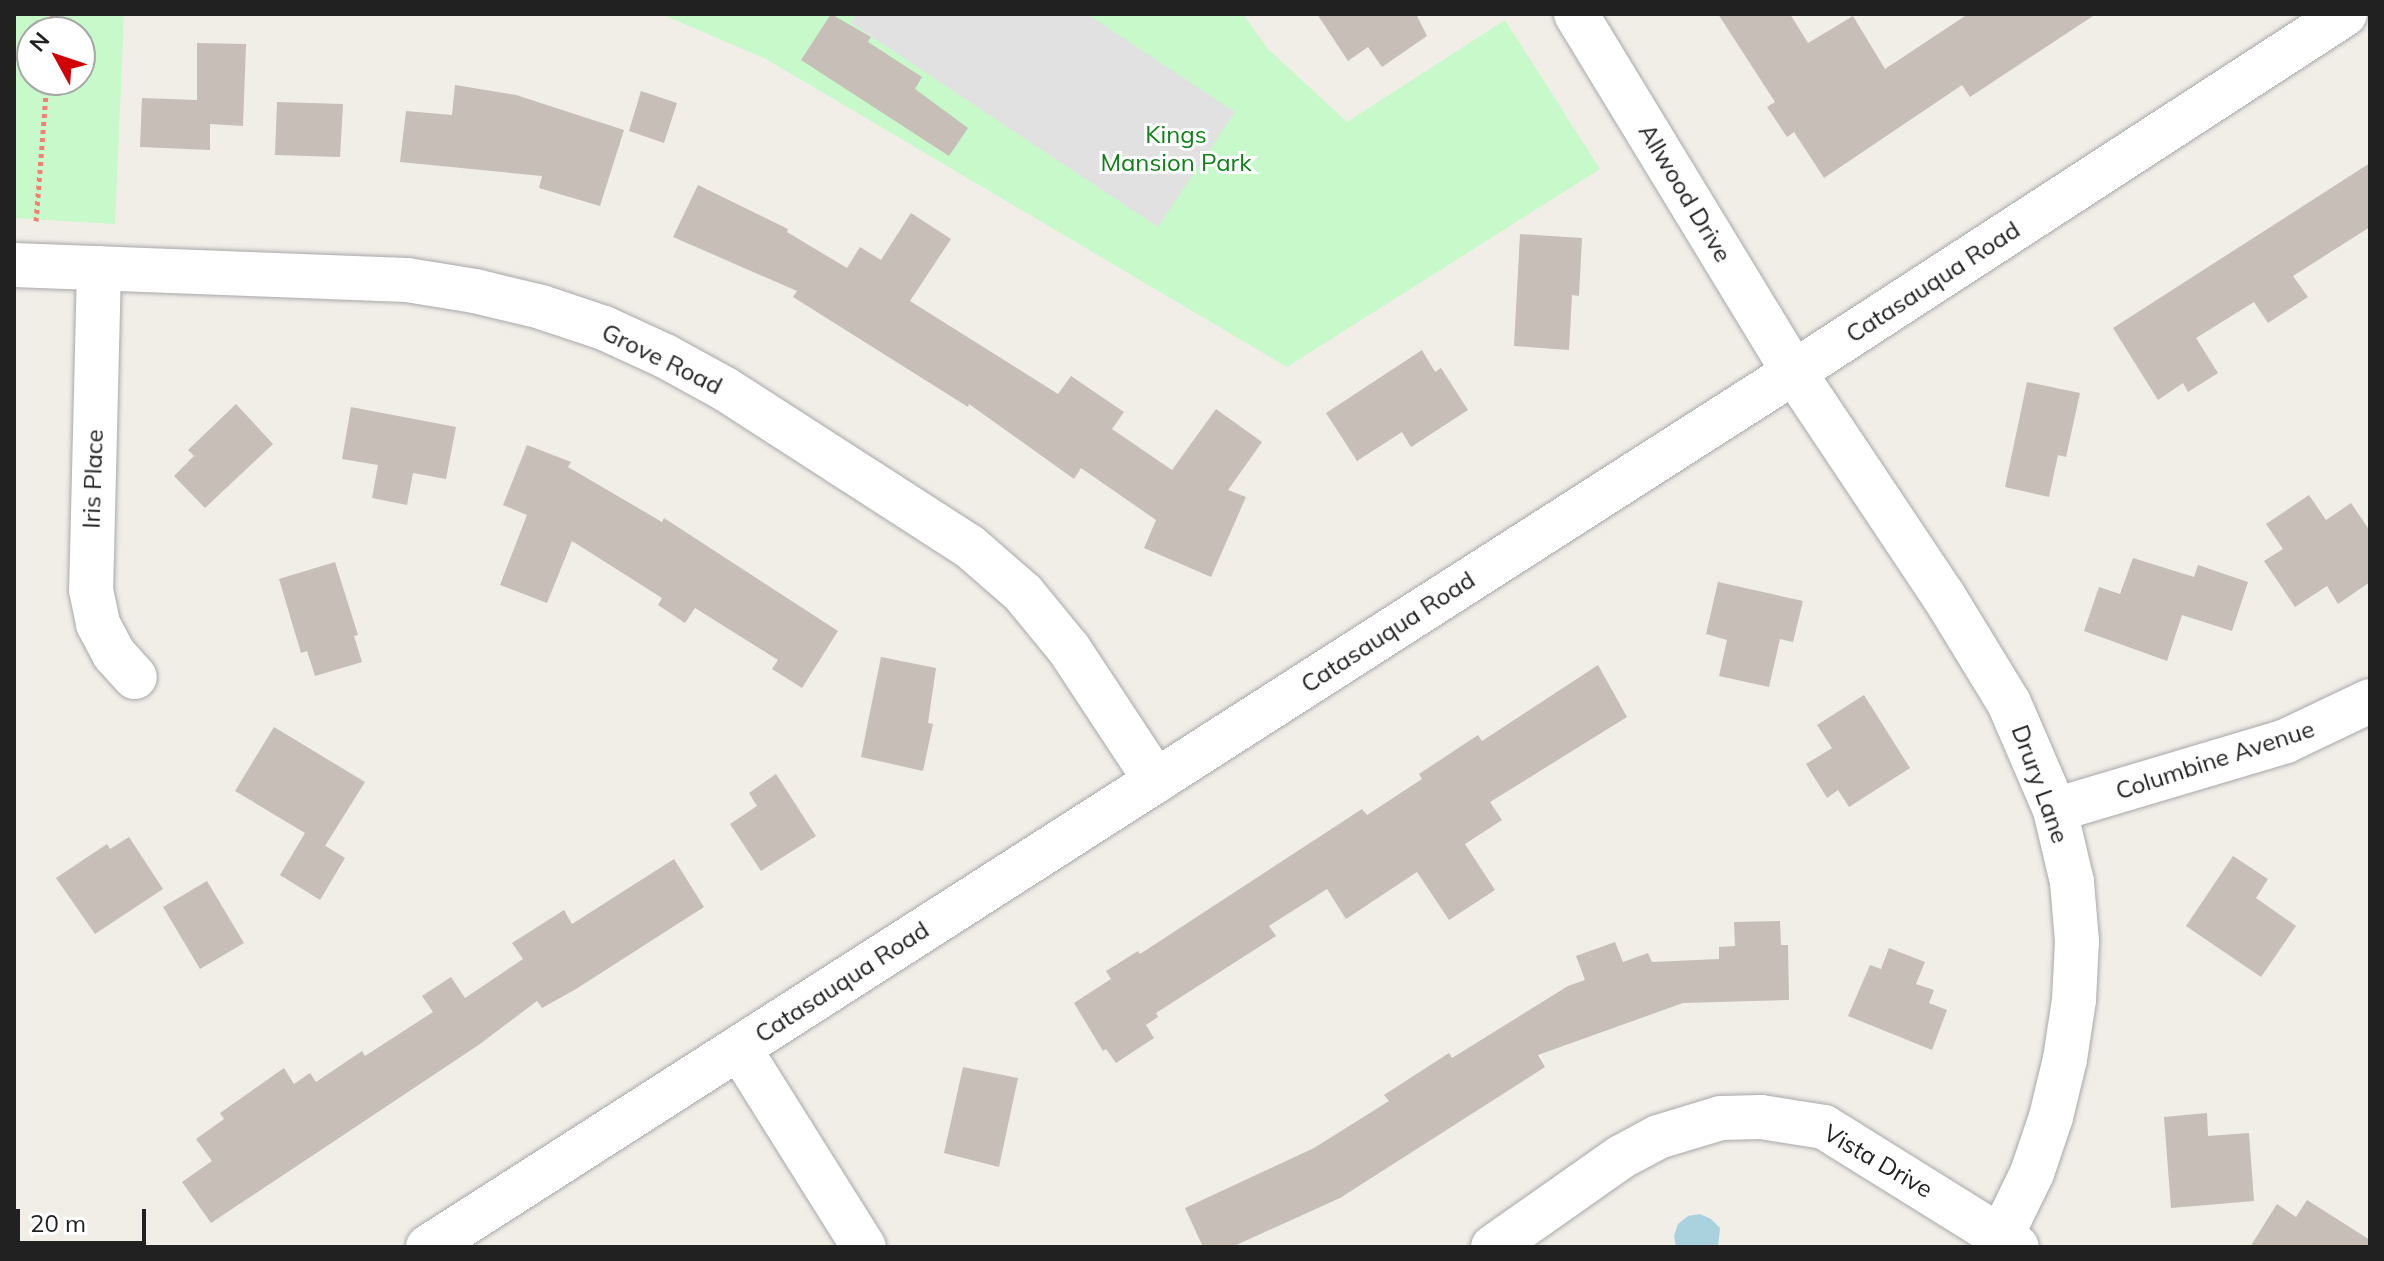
<!DOCTYPE html>
<style>
body{margin:0}
#map{position:relative;width:2384px;height:1261px;overflow:hidden;background:#f1eee8;font-family:Mulish,sans-serif}
div>[style]{position:absolute}
[style*='--x']{left:calc(var(--x)*1px);top:calc(var(--y)*1px);width:calc(var(--w)*1px);rotate:calc(var(--a)*1deg)}
.park>*{inset:0;background:#c7f9ca}
.parking>*{inset:0;background:#e1e1e1}
.water>*{inset:0;background:#a9d2de}
.building>*{inset:0;background:#c6beb7}
.path>*{height:5px;margin-top:-2.5px;transform-origin:0;background:repeating-linear-gradient(90deg,#f87e72 0 4px,transparent 0 8px)}
.roads{filter:drop-shadow(0 0 2px #a8a8a8) drop-shadow(0 0 2px #a8a8a8)}
.minor>*{height:44px;margin:-22px;padding:0 22px;transform-origin:22px;border-radius:22px;background:#fff}
.tertiary>*{height:44px;margin:-22px;padding:0 22px;transform-origin:22px;border-radius:22px;background:#fff}
span{translate:-50% -50%;white-space:nowrap;text-align:center;line-height:1.15;-webkit-text-stroke:6px #fff;paint-order:stroke}
.park-label{font-size:24px;color:#0d8116}
.street-label{font-size:24px;color:#212121}
.frame{position:absolute;inset:0;border:16px solid #212121;pointer-events:none}
.north{position:absolute;left:16px;top:16px;width:80px;height:80px;box-sizing:border-box;background:#fff;border:2px solid #a6a6a6;border-radius:50%;rotate:310deg;font-size:22px;font-weight:700;line-height:32px;text-align:center;color:#212121}
.north::after{content:'';display:block;margin:auto;width:28px;height:36px;background:#d00205;clip-path:polygon(50% 0,100% 100%,50% 72%,0 100%)}
.scale{position:absolute;left:16px;top:1209px;width:130px;height:36px;box-sizing:border-box;border:4px solid #212121;border-top:0;padding-left:10px;font-size:24px;line-height:28px;white-space:nowrap;color:#212121;-webkit-text-stroke:6px #fff;paint-order:stroke}
</style>
<div id="map">
<div class="park">
<i style="clip-path:polygon(evenodd,14px 14px,124px 14px,115px 224px,14px 218px,14px 14px,32px 32px,80px 32px,80px 80px,32px 80px,32px 32px)"></i>
<i style="clip-path:polygon(661px 14px,1243px 14px,1267px 48px,1347px 122px,1505px 20px,1600px 169px,1287px 367px,766px 59px)"></i>
</div>
<div class="parking">
<i style="clip-path:polygon(857px 14px,1087px 14px,1235px 112px,1158px 227px,851px 23px)"></i>
</div>
<div class="water">
<i style="clip-path:polygon(1700px 1214px,1711px 1219px,1720px 1228px,1718px 1247px,1676px 1247px,1674px 1236px,1678px 1224px,1688px 1216px)"></i>
</div>
<div class="building">
<i style="clip-path:polygon(831px 14px,871px 37px,868px 42px,922px 77px,915px 89px,968px 128px,949px 156px,801px 60px)"></i>
<i style="clip-path:polygon(1317px 14px,1416px 14px,1427px 36px,1382px 67px,1368px 47px,1348px 61px)"></i>
<i style="clip-path:polygon(1718px 14px,1790px 14px,1808px 43px,1853px 16px,1885px 69px,1968px 14px,2096px 14px,1970px 97px,1962px 85px,1824px 178px,1794px 132px,1787px 137px,1767px 107px,1775px 102px)"></i>
<i style="clip-path:polygon(197px 43px,246px 44px,243px 126px,210px 124px,210px 150px,140px 147px,142px 98px,197px 100px)"></i>
<i style="clip-path:polygon(455px 85px,516px 95px,624px 130px,600px 206px,539px 188px,542px 176px,400px 162px,406px 111px,452px 115px)"></i>
<i style="clip-path:polygon(641px 91px,677px 103px,664px 143px,629px 131px)"></i>
<i style="clip-path:polygon(277px 102px,343px 104px,340px 157px,275px 155px)"></i>
<i style="clip-path:polygon(2370px 163px,2370px 227px,2293px 276px,2308px 297px,2268px 323px,2254px 302px,2196px 338px,2218px 373px,2188px 392px,2183px 383px,2158px 400px,2113px 328px)"></i>
<i style="clip-path:polygon(698px 185px,788px 229px,787px 232px,847px 268px,860px 247px,881px 260px,911px 213px,951px 239px,910px 301px,1058px 394px,1071px 376px,1124px 412px,1112px 429px,1172px 470px,1216px 409px,1262px 442px,1228px 490px,1246px 497px,1211px 577px,1144px 548px,1156px 520px,1081px 468px,1074px 479px,969px 404px,968px 407px,793px 297px,797px 291px,673px 237px)"></i>
<i style="clip-path:polygon(1520px 234px,1582px 238px,1579px 296px,1572px 295px,1569px 350px,1514px 346px)"></i>
<i style="clip-path:polygon(1422px 350px,1435px 372px,1441px 368px,1468px 410px,1411px 447px,1402px 432px,1357px 461px,1326px 413px)"></i>
<i style="clip-path:polygon(2027px 382px,2080px 393px,2066px 457px,2058px 455px,2049px 497px,2005px 487px)"></i>
<i style="clip-path:polygon(236px 404px,273px 444px,205px 508px,174px 476px,194px 456px,188px 450px)"></i>
<i style="clip-path:polygon(351px 407px,456px 427px,446px 479px,413px 473px,407px 505px,372px 498px,378px 465px,342px 459px)"></i>
<i style="clip-path:polygon(527px 445px,571px 462px,568px 467px,662px 522px,664px 518px,838px 631px,802px 688px,772px 669px,778px 660px,695px 608px,685px 623px,658px 605px,662px 598px,572px 541px,547px 603px,500px 585px,527px 515px,503px 505px)"></i>
<i style="clip-path:polygon(2309px 495px,2326px 520px,2351px 503px,2370px 531px,2370px 582px,2338px 604px,2327px 586px,2295px 607px,2264px 561px,2283px 549px,2266px 524px)"></i>
<i style="clip-path:polygon(2133px 558px,2194px 577px,2198px 565px,2248px 582px,2232px 631px,2182px 615px,2167px 661px,2084px 631px,2099px 587px,2120px 594px)"></i>
<i style="clip-path:polygon(335px 562px,358px 635px,354px 636px,362px 662px,315px 676px,307px 651px,301px 653px,279px 579px)"></i>
<i style="clip-path:polygon(1718px 582px,1803px 601px,1793px 642px,1780px 639px,1769px 687px,1719px 676px,1727px 640px,1706px 634px)"></i>
<i style="clip-path:polygon(881px 657px,936px 668px,928px 723px,933px 724px,923px 771px,861px 757px)"></i>
<i style="clip-path:polygon(1598px 665px,1627px 717px,1490px 802px,1502px 820px,1465px 844px,1495px 890px,1449px 920px,1417px 872px,1346px 919px,1327px 889px,1269px 926px,1276px 936px,1156px 1013px,1158px 1017px,1146px 1025px,1154px 1038px,1116px 1063px,1106px 1049px,1103px 1051px,1074px 1003px,1111px 979px,1106px 971px,1138px 951px,1140px 954px,1362px 809px,1367px 815px,1422px 779px,1419px 774px,1478px 735px,1482px 741px)"></i>
<i style="clip-path:polygon(1864px 695px,1910px 768px,1849px 807px,1838px 790px,1827px 798px,1806px 764px,1832px 748px,1817px 725px)"></i>
<i style="clip-path:polygon(274px 727px,365px 782px,325px 846px,308px 835px,345px 858px,320px 900px,280px 875px,305px 833px,235px 791px)"></i>
<i style="clip-path:polygon(776px 774px,816px 836px,761px 871px,730px 824px,757px 806px,749px 793px)"></i>
<i style="clip-path:polygon(129px 837px,163px 889px,95px 934px,56px 878px,107px 844px,110px 849px)"></i>
<i style="clip-path:polygon(2233px 856px,2268px 879px,2256px 898px,2296px 926px,2261px 977px,2186px 926px)"></i>
<i style="clip-path:polygon(674px 859px,704px 907px,576px 989px,542px 1008px,537px 1001px,480px 1044px,211px 1223px,182px 1182px,212px 1161px,196px 1139px,224px 1119px,220px 1113px,284px 1068px,294px 1084px,310px 1073px,316px 1082px,362px 1051px,365px 1056px,433px 1012px,422px 996px,451px 977px,465px 998px,523px 959px,512px 943px,564px 910px,572px 924px)"></i>
<i style="clip-path:polygon(207px 881px,244px 943px,200px 969px,163px 907px)"></i>
<i style="clip-path:polygon(1780px 921px,1781px 945px,1788px 945px,1789px 1000px,1683px 1003px,1538px 1055px,1545px 1067px,1340px 1198px,1232px 1247px,1203px 1247px,1185px 1208px,1314px 1148px,1389px 1101px,1384px 1095px,1449px 1053px,1452px 1058px,1568px 986px,1585px 980px,1576px 956px,1615px 942px,1623px 962px,1648px 953px,1652px 962px,1719px 959px,1719px 947px,1735px 946px,1734px 922px)"></i>
<i style="clip-path:polygon(1889px 948px,1925px 962px,1916px 984px,1934px 990px,1929px 1003px,1947px 1010px,1932px 1050px,1848px 1016px,1870px 965px,1881px 969px)"></i>
<i style="clip-path:polygon(963px 1067px,1018px 1078px,999px 1167px,944px 1153px)"></i>
<i style="clip-path:polygon(2207px 1113px,2208px 1136px,2249px 1133px,2254px 1201px,2171px 1208px,2164px 1117px)"></i>
<i style="clip-path:polygon(2307px 1200px,2370px 1240px,2370px 1247px,2250px 1247px,2277px 1204px,2296px 1217px)"></i>
</div>
<div class="path">
<i style="--x:50;--y:32;--w:18;--a:-87"></i>
<i style="--x:36;--y:221;--w:141;--a:-85.5"></i>
</div>
<div class="roads">
<div class="minor">
<i style="--x:1576;--y:14;--w:419;--a:58.7"></i>
<i style="--x:1794;--y:372;--w:268;--a:56.3"></i>
<i style="--x:1943;--y:595;--w:127;--a:58.6"></i>
<i style="--x:2009;--y:703;--w:116;--a:66.7"></i>
<i style="--x:2055;--y:810;--w:74;--a:76.7"></i>
<i style="--x:2072;--y:882;--w:59;--a:85.2"></i>
<i style="--x:2077;--y:941;--w:59;--a:92.9"></i>
<i style="--x:2074;--y:1000;--w:60;--a:98.7"></i>
<i style="--x:2065;--y:1059;--w:60;--a:103.6"></i>
<i style="--x:2051;--y:1117;--w:59;--a:108.7"></i>
<i style="--x:2032;--y:1173;--w:82;--a:115.9"></i>
<i style="--x:14;--y:265;--w:393;--a:2.2"></i>
<i style="--x:407;--y:280;--w:69;--a:9.2"></i>
<i style="--x:475;--y:291;--w:68;--a:13.6"></i>
<i style="--x:541;--y:307;--w:66;--a:18.4"></i>
<i style="--x:604;--y:328;--w:67;--a:24.7"></i>
<i style="--x:665;--y:356;--w:68;--a:28.8"></i>
<i style="--x:725;--y:389;--w:290;--a:32.8"></i>
<i style="--x:969;--y:546;--w:72;--a:41"></i>
<i style="--x:1023;--y:593;--w:72;--a:50.6"></i>
<i style="--x:1069;--y:649;--w:158;--a:56.6"></i>
<i style="--x:99;--y:268;--w:322;--a:91.4"></i>
<i style="--x:91;--y:590;--w:35;--a:78"></i>
<i style="--x:98;--y:624;--w:34;--a:62"></i>
<i style="--x:114;--y:654;--w:31;--a:48"></i>
<i style="--x:2055;--y:810;--w:241;--a:-16.6"></i>
<i style="--x:2286;--y:741;--w:93;--a:-25.5"></i>
<i style="--x:739;--y:1048;--w:235;--a:57.9"></i>
<i style="--x:1493;--y:1247;--w:156;--a:-35.1"></i>
<i style="--x:1621;--y:1157;--w:42;--a:-28.4"></i>
<i style="--x:1658;--y:1137;--w:66;--a:-16.8"></i>
<i style="--x:1721;--y:1118;--w:40;--a:-1.4"></i>
<i style="--x:1761;--y:1117;--w:64;--a:9"></i>
<i style="--x:1824;--y:1127;--w:227;--a:31.9"></i>
</div>
<div class="tertiary">
<i style="--x:428;--y:1247;--w:1622;--a:-32.64"></i>
<i style="--x:1794;--y:372;--w:657;--a:-33.01"></i>
</div>
</div>
<div class="park-label">
<span style="left:1176px;top:149px">Kings<br>Mansion Park</span>
</div>
<div class="street-label">
<span style="left:1685px;top:193px;rotate:59deg">Allwood Drive</span>
<span style="left:1933px;top:282px;rotate:-33deg">Catasauqua Road</span>
<span style="left:662px;top:359px;rotate:26deg">Grove Road</span>
<span style="left:93px;top:479px;rotate:-88deg">Iris Place</span>
<span style="left:1388px;top:632px;rotate:-33deg">Catasauqua Road</span>
<span style="left:2215px;top:760px;rotate:-18deg">Columbine Avenue</span>
<span style="left:2040px;top:784px;rotate:70deg">Drury Lane</span>
<span style="left:842px;top:982px;rotate:-33deg">Catasauqua Road</span>
<span style="left:1878px;top:1161px;rotate:30deg">Vista Drive</span>
</div>
<div class="frame"></div>
<div class="north">N</div>
<div class="scale">20 m</div>
</div>
